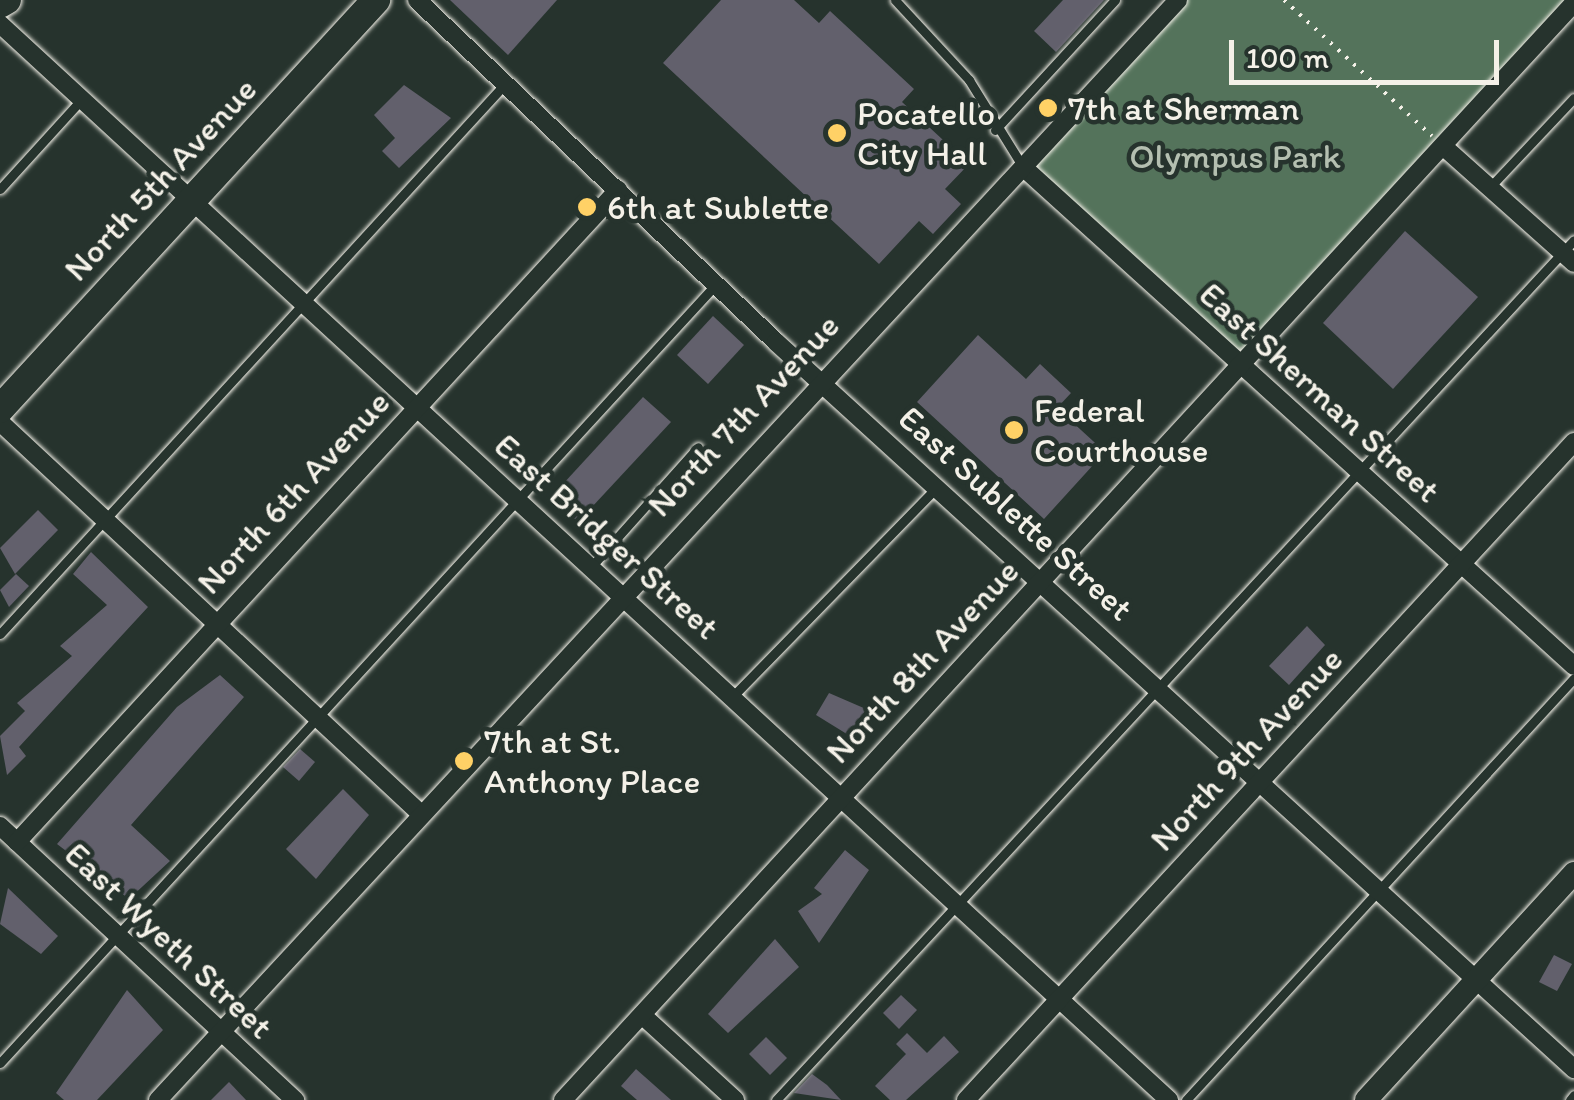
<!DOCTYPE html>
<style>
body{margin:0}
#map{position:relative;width:1574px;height:1100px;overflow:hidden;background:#26332d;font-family:Itim,sans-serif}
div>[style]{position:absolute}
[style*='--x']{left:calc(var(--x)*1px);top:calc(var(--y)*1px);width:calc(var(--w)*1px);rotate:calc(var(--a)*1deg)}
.green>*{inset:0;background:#54735b}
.building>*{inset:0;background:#62606c}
.path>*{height:4px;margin-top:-2px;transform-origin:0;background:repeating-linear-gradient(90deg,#f4f1e8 0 2.5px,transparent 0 10.5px)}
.roads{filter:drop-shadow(0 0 2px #f4f1e8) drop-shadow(0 0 2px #f4f1e8)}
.service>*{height:9px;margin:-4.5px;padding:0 4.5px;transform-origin:4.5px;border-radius:4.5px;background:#26332d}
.minor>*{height:18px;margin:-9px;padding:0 9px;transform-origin:9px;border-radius:9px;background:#26332d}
.tertiary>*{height:22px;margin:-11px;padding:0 11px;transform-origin:11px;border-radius:11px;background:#26332d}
.primary>*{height:28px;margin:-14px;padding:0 14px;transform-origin:14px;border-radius:14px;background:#26332d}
.dots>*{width:28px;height:28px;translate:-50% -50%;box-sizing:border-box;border:5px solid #26332d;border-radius:50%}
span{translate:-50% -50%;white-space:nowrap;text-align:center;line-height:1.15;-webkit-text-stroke:9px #26332d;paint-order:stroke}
.poi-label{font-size:35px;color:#f4f1e8}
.left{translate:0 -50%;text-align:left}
.park-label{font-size:35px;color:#b4bfb0}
.street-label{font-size:35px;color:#f4f1e8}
.scale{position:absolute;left:1229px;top:40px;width:270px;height:45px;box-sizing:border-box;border:5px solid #f4f1e8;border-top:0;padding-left:12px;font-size:30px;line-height:35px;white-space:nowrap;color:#f4f1e8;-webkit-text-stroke:8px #26332d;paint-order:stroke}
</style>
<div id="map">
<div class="green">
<i style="clip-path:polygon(1178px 0,1574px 0,1245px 368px,1023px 167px)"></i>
</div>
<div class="building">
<i style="clip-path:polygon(450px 0,557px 0,508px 55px)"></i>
<i style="clip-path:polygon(721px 0,794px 0,819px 23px,830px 11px,914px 89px,902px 102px,969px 164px,945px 189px,961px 204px,933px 234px,919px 221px,879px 264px,663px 63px)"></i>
<i style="clip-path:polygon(1063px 0,1104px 0,1056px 52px,1034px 31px)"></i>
<i style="clip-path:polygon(404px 85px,451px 118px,399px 168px,382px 151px,395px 138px,374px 115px)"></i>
<i style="clip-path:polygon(1405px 231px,1478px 297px,1393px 389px,1323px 323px)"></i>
<i style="clip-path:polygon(713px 316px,744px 345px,708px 384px,677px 355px)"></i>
<i style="clip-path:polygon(978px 335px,1026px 379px,1040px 364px,1071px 393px,1057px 408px,1105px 452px,1044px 519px,917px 402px)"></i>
<i style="clip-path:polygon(643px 397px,671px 422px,578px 522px,551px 497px)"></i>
<i style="clip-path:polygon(38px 510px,58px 530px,15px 574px,0 548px)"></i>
<i style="clip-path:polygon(91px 552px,148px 607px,19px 747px,26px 756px,7px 775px,0 736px,25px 711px,17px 703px,72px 656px,60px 646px,107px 605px,73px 574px)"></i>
<i style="clip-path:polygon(16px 574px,29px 586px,9px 607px,0 590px)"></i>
<i style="clip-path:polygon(1307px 626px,1325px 645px,1289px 685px,1269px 666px)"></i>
<i style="clip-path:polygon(220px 675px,244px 697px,131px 825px,170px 861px,129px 899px,57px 844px,177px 707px)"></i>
<i style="clip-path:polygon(829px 693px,866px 709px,850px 736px,816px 715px)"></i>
<i style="clip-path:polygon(300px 749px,315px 762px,299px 781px,283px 767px)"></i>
<i style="clip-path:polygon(343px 789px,369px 815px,316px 879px,286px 849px)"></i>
<i style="clip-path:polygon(845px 850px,869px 870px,819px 943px,798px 911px,822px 894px,814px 888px)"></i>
<i style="clip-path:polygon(8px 888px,58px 936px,41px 954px,0 924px)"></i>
<i style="clip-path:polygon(775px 939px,799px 967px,728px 1033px,708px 1014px)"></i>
<i style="clip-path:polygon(1554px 955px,1572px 964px,1557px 991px,1539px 982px)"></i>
<i style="clip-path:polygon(127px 990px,163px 1030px,97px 1100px,64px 1100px,56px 1093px)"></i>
<i style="clip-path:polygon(901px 995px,917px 1010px,899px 1029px,883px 1013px)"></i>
<i style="clip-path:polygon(907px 1033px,927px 1053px,944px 1036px,959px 1052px,906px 1100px,890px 1100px,875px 1086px,906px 1054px,896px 1044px)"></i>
<i style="clip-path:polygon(766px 1037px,787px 1058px,770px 1075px,749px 1054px)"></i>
<i style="clip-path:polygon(636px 1069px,671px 1100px,637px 1100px,621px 1086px)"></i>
<i style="clip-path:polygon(812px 1074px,827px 1085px,841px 1100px,794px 1093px)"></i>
<i style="clip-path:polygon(229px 1082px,246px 1100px,211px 1100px)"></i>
</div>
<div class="path">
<i style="--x:1284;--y:0;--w:201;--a:42.6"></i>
</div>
<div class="roads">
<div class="service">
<i style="--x:895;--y:0;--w:109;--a:47.2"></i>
<i style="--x:969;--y:80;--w:102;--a:58.2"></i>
<i style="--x:995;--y:130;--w:177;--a:-47.3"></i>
<i style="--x:1490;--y:187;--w:122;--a:-46.7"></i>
<i style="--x:0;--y:189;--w:119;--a:-47.7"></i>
<i style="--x:590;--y:568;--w:162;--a:-48.2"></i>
<i style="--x:0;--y:634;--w:744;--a:-47.45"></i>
<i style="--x:734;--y:695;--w:292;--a:-45.7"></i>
<i style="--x:0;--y:1063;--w:1058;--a:-47.41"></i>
<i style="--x:776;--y:1100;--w:1173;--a:-47.14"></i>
<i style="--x:1186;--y:1100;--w:573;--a:-47.4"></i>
<i style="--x:1570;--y:1100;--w:6;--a:-51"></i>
</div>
<div class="minor">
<i style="--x:417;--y:0;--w:496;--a:43.6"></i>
<i style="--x:776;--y:342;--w:1080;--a:42.33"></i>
<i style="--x:0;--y:24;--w:1589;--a:42.63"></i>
<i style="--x:1444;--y:147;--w:174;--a:41.7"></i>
<i style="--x:1023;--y:167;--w:743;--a:42.16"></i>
<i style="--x:0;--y:422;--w:575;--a:42.96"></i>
<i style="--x:0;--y:826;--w:403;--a:42.9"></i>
<i style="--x:17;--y:842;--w:887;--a:-47.33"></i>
<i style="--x:642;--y:1015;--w:126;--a:42.4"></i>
<i style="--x:158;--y:1100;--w:1500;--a:-47.16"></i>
<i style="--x:563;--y:1100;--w:1492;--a:-47.34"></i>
<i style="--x:966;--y:1100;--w:896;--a:-47.26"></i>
</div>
<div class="tertiary">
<i style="--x:1366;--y:1100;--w:308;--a:-47.5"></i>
</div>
<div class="primary">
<i style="--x:0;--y:4;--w:8;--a:-30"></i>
<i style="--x:0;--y:409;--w:556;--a:-47.41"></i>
</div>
</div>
<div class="dots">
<i style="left:1048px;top:108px;background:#ffd166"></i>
<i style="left:837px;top:133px;background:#ffd166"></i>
<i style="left:587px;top:207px;background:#ffd166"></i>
<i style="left:1014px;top:430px;background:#ffd166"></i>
<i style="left:464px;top:761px;background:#ffd166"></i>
</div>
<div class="poi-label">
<span class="left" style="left:1068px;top:108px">7th at Sherman</span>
<span class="left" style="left:857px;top:133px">Pocatello<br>City Hall</span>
<span class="left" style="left:607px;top:207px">6th at Sublette</span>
<span class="left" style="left:1034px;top:430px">Federal<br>Courthouse</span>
<span class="left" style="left:484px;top:761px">7th at St.<br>Anthony Place</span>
</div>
<div class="park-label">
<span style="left:1235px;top:156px">Olympus Park</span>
</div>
<div class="street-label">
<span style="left:160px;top:179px;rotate:-47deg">North 5th Avenue</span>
<span style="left:1320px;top:392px;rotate:42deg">East Sherman Street</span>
<span style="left:743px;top:415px;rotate:-47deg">North 7th Avenue</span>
<span style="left:293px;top:492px;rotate:-47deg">North 6th Avenue</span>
<span style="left:1016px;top:513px;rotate:42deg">East Sublette Street</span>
<span style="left:607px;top:536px;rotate:42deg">East Bridger Street</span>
<span style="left:922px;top:661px;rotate:-47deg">North 8th Avenue</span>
<span style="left:1246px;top:749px;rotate:-47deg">North 9th Avenue</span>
<span style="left:169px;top:940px;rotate:43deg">East Wyeth Street</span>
</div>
<div class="scale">100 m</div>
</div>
